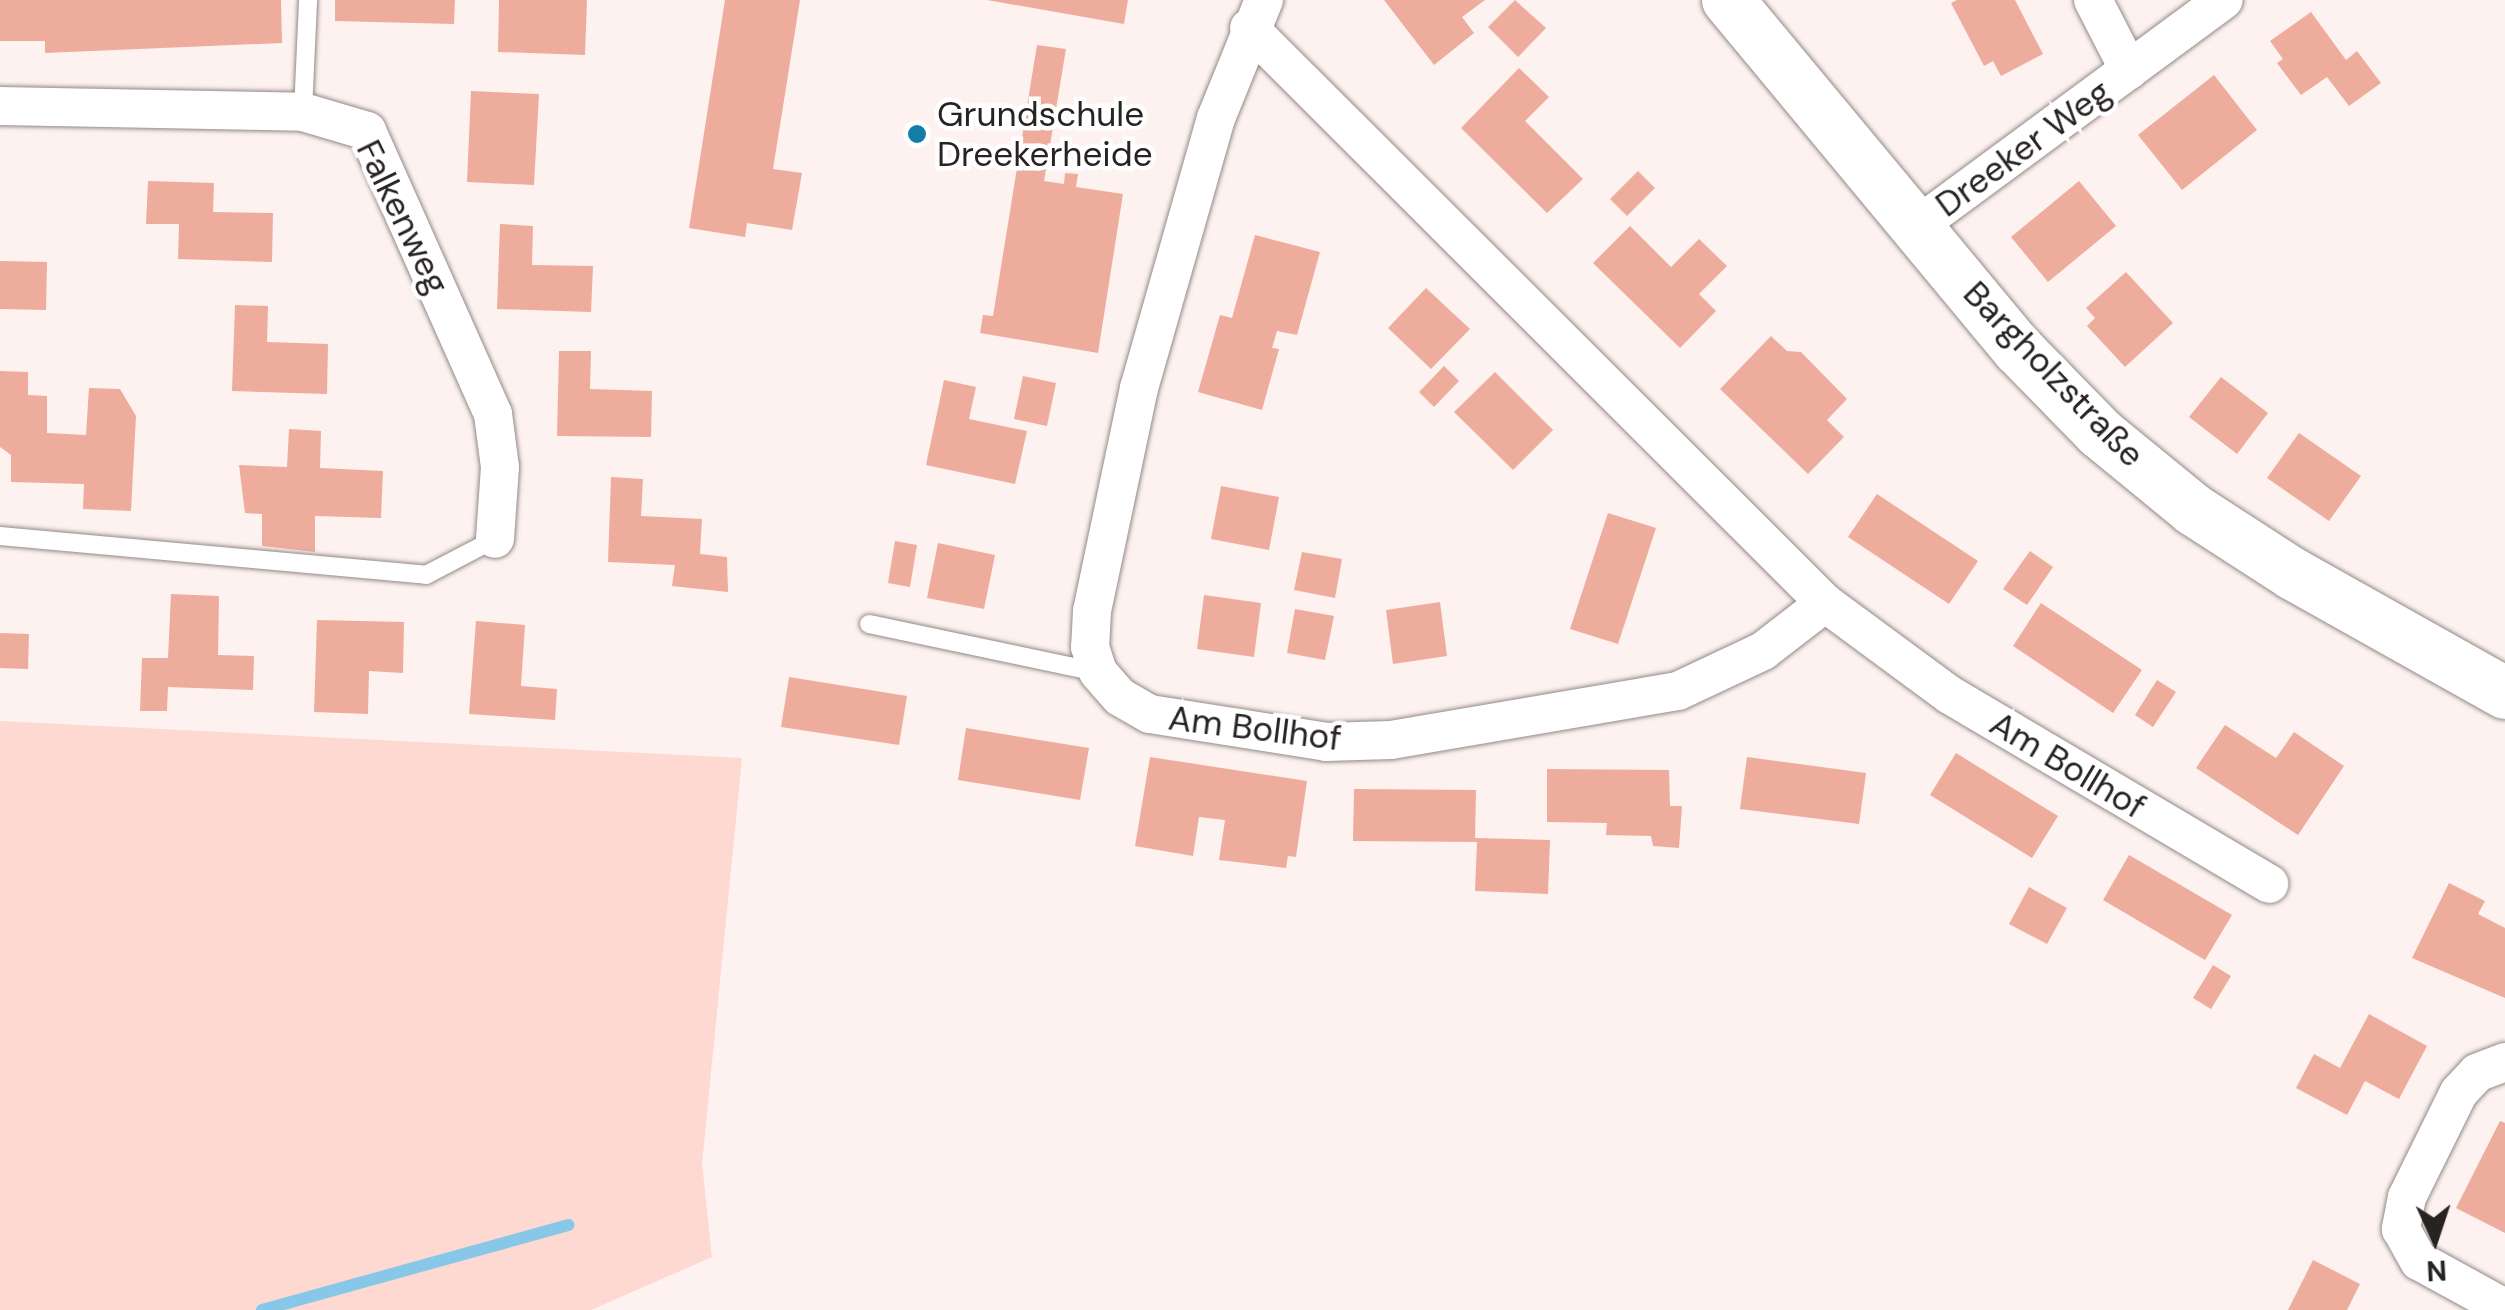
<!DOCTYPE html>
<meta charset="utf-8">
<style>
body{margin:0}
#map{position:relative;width:2505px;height:1310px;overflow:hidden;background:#fdf2ef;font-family:"DM Sans",sans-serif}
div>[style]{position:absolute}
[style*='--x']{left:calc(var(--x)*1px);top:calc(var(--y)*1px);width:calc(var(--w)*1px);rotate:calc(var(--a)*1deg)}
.green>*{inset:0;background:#fdd9d1}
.stream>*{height:12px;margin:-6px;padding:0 6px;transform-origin:6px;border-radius:6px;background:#87c8e9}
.building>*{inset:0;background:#eeac9d}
.roads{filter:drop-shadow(0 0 2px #938987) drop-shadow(0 0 2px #938987)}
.service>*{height:18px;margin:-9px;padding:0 9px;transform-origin:9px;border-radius:9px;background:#fff}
.minor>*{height:38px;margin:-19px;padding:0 19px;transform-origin:19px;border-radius:19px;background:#fff}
.secondary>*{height:52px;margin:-26px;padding:0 26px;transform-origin:26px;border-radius:26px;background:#fff}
.dots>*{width:28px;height:28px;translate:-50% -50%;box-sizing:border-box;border:5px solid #fff;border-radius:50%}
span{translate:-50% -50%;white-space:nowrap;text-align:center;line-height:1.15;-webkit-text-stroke:9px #fff;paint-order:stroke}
.poi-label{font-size:35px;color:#272322}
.left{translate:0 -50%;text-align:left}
.street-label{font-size:35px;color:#272322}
.north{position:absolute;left:2385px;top:1190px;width:100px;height:100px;-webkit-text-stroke:8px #fff;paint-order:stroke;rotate:177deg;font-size:28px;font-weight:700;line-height:40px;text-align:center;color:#272322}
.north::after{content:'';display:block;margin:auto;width:35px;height:45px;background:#272322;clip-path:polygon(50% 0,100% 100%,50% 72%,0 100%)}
</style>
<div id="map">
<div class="green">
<i style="clip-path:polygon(0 721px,742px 758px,702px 1164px,712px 1257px,591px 1310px,0 1310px)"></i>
</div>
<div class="stream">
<i style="--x:262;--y:1310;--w:318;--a:-15.5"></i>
</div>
<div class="building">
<i style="clip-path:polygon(0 0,281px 0,282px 43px,45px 53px,45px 41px,0 41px)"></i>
<i style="clip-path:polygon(335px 0,455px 0,454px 24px,335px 21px)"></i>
<i style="clip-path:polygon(499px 0,587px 0,585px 55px,498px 52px)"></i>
<i style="clip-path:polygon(725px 0,800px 0,773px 169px,802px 173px,792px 230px,747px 223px,745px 237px,689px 228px)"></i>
<i style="clip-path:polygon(987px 0,1128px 0,1124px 24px)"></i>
<i style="clip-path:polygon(1384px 0,1485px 0,1462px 17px,1474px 33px,1434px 65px)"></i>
<i style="clip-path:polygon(1515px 0,1546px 28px,1518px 57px,1488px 27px)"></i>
<i style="clip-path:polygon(1957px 0,2015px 0,2043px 54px,2001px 76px,1993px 61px,1984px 66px,1951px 3px)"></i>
<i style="clip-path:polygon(2311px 12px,2346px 60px,2357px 51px,2381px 83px,2349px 106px,2327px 77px,2301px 95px,2277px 63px,2283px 59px,2270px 41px)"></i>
<i style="clip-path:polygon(1037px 45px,1066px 49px,1044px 181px,1064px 184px,1065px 173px,1078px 174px,1076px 187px,1123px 194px,1098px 353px,980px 333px,983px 315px,993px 316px)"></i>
<i style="clip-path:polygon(1519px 68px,1549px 97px,1525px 121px,1583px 179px,1547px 213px,1461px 128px)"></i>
<i style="clip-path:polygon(2214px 75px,2257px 130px,2182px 190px,2138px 135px)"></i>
<i style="clip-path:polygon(471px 91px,539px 94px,534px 185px,467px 182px)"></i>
<i style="clip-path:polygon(1638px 171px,1655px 188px,1627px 216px,1610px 199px)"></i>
<i style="clip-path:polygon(148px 181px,214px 183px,213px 212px,273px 213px,272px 262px,178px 259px,179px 224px,146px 224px)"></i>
<i style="clip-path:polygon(2079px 181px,2116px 226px,2048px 282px,2011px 237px)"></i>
<i style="clip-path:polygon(500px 224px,533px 226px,532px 265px,593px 266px,591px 312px,497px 309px)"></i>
<i style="clip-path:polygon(1630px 226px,1671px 267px,1699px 239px,1727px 266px,1699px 294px,1716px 311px,1680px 348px,1593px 263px)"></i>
<i style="clip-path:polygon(1255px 235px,1320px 252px,1297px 335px,1277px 331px,1272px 348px,1279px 349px,1262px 410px,1198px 392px,1220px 315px,1232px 318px)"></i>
<i style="clip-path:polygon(0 261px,47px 262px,46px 310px,0 309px)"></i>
<i style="clip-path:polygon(2126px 272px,2173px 323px,2125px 367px,2087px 326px,2095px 318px,2086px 308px)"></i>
<i style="clip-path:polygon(1426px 288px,1470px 329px,1431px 369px,1388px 328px)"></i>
<i style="clip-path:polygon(235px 305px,268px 306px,267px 342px,328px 344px,327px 394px,232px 391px)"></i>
<i style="clip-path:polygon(1771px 336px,1787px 351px,1801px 352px,1847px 399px,1827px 420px,1844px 437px,1808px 474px,1720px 389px)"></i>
<i style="clip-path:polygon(559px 351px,591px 351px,590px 389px,652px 391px,651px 437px,557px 436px)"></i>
<i style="clip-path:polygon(1444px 366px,1459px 381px,1434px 407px,1419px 392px)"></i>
<i style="clip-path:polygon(0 371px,28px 372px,28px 395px,47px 396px,47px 433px,86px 435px,89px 388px,120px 389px,136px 416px,131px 511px,83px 509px,84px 484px,11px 482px,11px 455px,0 447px)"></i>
<i style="clip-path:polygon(1495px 372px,1553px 430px,1513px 470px,1454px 412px)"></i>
<i style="clip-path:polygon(1023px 376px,1056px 383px,1047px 426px,1014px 419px)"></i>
<i style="clip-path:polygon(2221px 377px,2268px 413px,2237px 454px,2189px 417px)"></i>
<i style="clip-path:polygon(944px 380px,976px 387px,969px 419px,1027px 431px,1015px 484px,926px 465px)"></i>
<i style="clip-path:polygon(289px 429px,321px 431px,320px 468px,383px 471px,381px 518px,315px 516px,315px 552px,262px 546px,262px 514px,245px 513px,239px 465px,287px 467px)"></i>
<i style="clip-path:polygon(2299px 433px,2361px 476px,2329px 521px,2267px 478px)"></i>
<i style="clip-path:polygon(611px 477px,643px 479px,641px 516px,702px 519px,700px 554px,727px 557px,728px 592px,672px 586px,675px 565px,608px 562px)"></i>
<i style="clip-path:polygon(1221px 486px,1279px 497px,1269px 550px,1211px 539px)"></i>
<i style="clip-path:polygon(1877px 494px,1978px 561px,1949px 604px,1848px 537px)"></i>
<i style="clip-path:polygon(1608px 513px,1656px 528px,1618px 644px,1570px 629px)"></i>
<i style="clip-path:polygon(895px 541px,917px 545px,910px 587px,888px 583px)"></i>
<i style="clip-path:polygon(938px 543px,995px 555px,984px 609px,927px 598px)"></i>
<i style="clip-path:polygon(2030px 551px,2053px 567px,2027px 605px,2003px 589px)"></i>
<i style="clip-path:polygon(1302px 552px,1342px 559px,1335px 598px,1294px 590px)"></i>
<i style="clip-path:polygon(171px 594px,219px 596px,218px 655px,254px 656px,253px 690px,168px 687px,167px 711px,140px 711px,142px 658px,168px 658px)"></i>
<i style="clip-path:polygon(1204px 595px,1261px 603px,1254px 657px,1197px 649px)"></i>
<i style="clip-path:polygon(1440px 602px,1447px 656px,1393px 664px,1386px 610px)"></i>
<i style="clip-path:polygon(2041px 603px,2142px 670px,2113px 713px,2013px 646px)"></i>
<i style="clip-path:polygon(1295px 609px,1334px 616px,1325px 660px,1287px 653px)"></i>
<i style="clip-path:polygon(317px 620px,404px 622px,403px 673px,369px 671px,368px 714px,314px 712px)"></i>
<i style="clip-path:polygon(476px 621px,525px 625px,521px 686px,557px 689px,555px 720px,469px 714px)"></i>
<i style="clip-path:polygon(0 633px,29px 634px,28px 669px,0 668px)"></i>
<i style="clip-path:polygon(789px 677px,907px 696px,899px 745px,781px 727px)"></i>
<i style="clip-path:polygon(2157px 680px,2176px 692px,2153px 727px,2135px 715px)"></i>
<i style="clip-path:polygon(2225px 725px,2276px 758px,2294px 732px,2344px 766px,2298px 835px,2196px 768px)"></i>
<i style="clip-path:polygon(966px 728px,1089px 748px,1080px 800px,958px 780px)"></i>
<i style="clip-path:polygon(1956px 753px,2058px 816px,2032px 858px,1930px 795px)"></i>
<i style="clip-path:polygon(1150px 757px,1307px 781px,1296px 857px,1288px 856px,1286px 868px,1219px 860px,1225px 820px,1199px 817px,1193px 856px,1135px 846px)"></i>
<i style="clip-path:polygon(1747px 757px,1866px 773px,1859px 824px,1740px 809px)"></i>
<i style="clip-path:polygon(1547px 769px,1669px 770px,1670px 806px,1682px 806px,1679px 848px,1653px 846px,1651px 836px,1606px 835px,1607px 823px,1547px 822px)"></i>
<i style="clip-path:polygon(1354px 789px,1476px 790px,1475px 838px,1550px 840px,1548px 894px,1475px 891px,1477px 842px,1353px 841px)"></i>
<i style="clip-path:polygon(2129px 855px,2232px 915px,2205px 960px,2103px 900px)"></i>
<i style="clip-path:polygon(2449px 883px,2485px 901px,2478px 914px,2505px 928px,2505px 998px,2412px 958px)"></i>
<i style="clip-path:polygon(2029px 887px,2067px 908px,2047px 944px,2009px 924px)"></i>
<i style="clip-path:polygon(2213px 965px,2231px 976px,2211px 1009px,2193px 998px)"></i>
<i style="clip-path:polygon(2369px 1014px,2427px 1046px,2399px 1099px,2365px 1081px,2347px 1115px,2296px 1088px,2314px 1054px,2340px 1068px)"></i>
<i style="clip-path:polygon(2500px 1121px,2505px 1123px,2505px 1233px,2456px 1208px)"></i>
<i style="clip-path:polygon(2313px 1260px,2360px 1284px,2347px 1310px,2288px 1310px)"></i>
</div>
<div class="roads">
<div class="service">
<i style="--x:303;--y:112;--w:112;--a:-87.4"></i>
<i style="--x:0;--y:536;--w:428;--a:5.2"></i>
<i style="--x:426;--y:575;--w:78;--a:-27.6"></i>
<i style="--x:869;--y:624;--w:233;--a:11.9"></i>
</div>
<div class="minor">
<i style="--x:1264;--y:0;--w:127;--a:112.1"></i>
<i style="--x:1216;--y:118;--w:281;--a:105.9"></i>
<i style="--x:1139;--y:388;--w:228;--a:101.9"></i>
<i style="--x:1092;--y:611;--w:36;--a:93"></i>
<i style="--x:1090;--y:647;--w:26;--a:72"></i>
<i style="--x:1098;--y:672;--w:33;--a:49"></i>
<i style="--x:1120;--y:697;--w:34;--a:30"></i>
<i style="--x:1150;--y:714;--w:178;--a:9"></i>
<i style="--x:1326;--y:742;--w:65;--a:-1.8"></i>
<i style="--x:1391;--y:740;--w:291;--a:-9.7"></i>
<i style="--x:1678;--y:691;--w:94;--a:-25.2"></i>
<i style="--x:1763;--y:651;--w:78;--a:-37.7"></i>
<i style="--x:1825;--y:603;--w:155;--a:36.4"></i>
<i style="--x:1950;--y:695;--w:371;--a:30.6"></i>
<i style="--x:2093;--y:0;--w:79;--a:62.8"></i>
<i style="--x:1249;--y:28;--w:814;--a:44.95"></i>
<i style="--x:0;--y:106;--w:303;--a:1.1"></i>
<i style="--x:303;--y:112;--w:67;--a:16.5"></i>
<i style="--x:367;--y:131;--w:310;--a:66"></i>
<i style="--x:493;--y:414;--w:53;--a:82.5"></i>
<i style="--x:500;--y:467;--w:72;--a:94"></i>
<i style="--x:1917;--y:226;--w:381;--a:-36.4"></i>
<i style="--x:2505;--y:1062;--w:30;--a:159"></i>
<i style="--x:2477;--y:1073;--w:26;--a:133"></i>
<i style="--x:2459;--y:1092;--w:117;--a:116.3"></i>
<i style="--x:2407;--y:1197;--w:33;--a:101"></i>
<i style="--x:2401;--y:1229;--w:37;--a:61"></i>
<i style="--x:2419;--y:1261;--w:98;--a:28.7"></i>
</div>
<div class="secondary">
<i style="--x:1728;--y:0;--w:455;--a:50.3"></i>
<i style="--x:2019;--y:350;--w:116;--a:45.7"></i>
<i style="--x:2100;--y:433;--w:122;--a:39.3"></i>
<i style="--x:2194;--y:510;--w:118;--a:32.9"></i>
<i style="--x:2293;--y:574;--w:243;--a:29.3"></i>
</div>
</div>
<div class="dots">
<i style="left:917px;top:134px;background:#137da7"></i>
</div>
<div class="poi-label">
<span class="left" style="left:937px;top:134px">Grundschule<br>Dreekerheide</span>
</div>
<div class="street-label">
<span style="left:2023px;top:148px;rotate:-36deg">Dreeker Weg</span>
<span style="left:403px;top:217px;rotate:64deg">Falkenweg</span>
<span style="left:2054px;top:374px;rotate:46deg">Bargholzstraße</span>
<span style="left:1255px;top:728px;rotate:7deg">Am Bollhof</span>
<span style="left:2068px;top:765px;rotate:31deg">Am Bollhof</span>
</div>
<div class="north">N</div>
</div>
